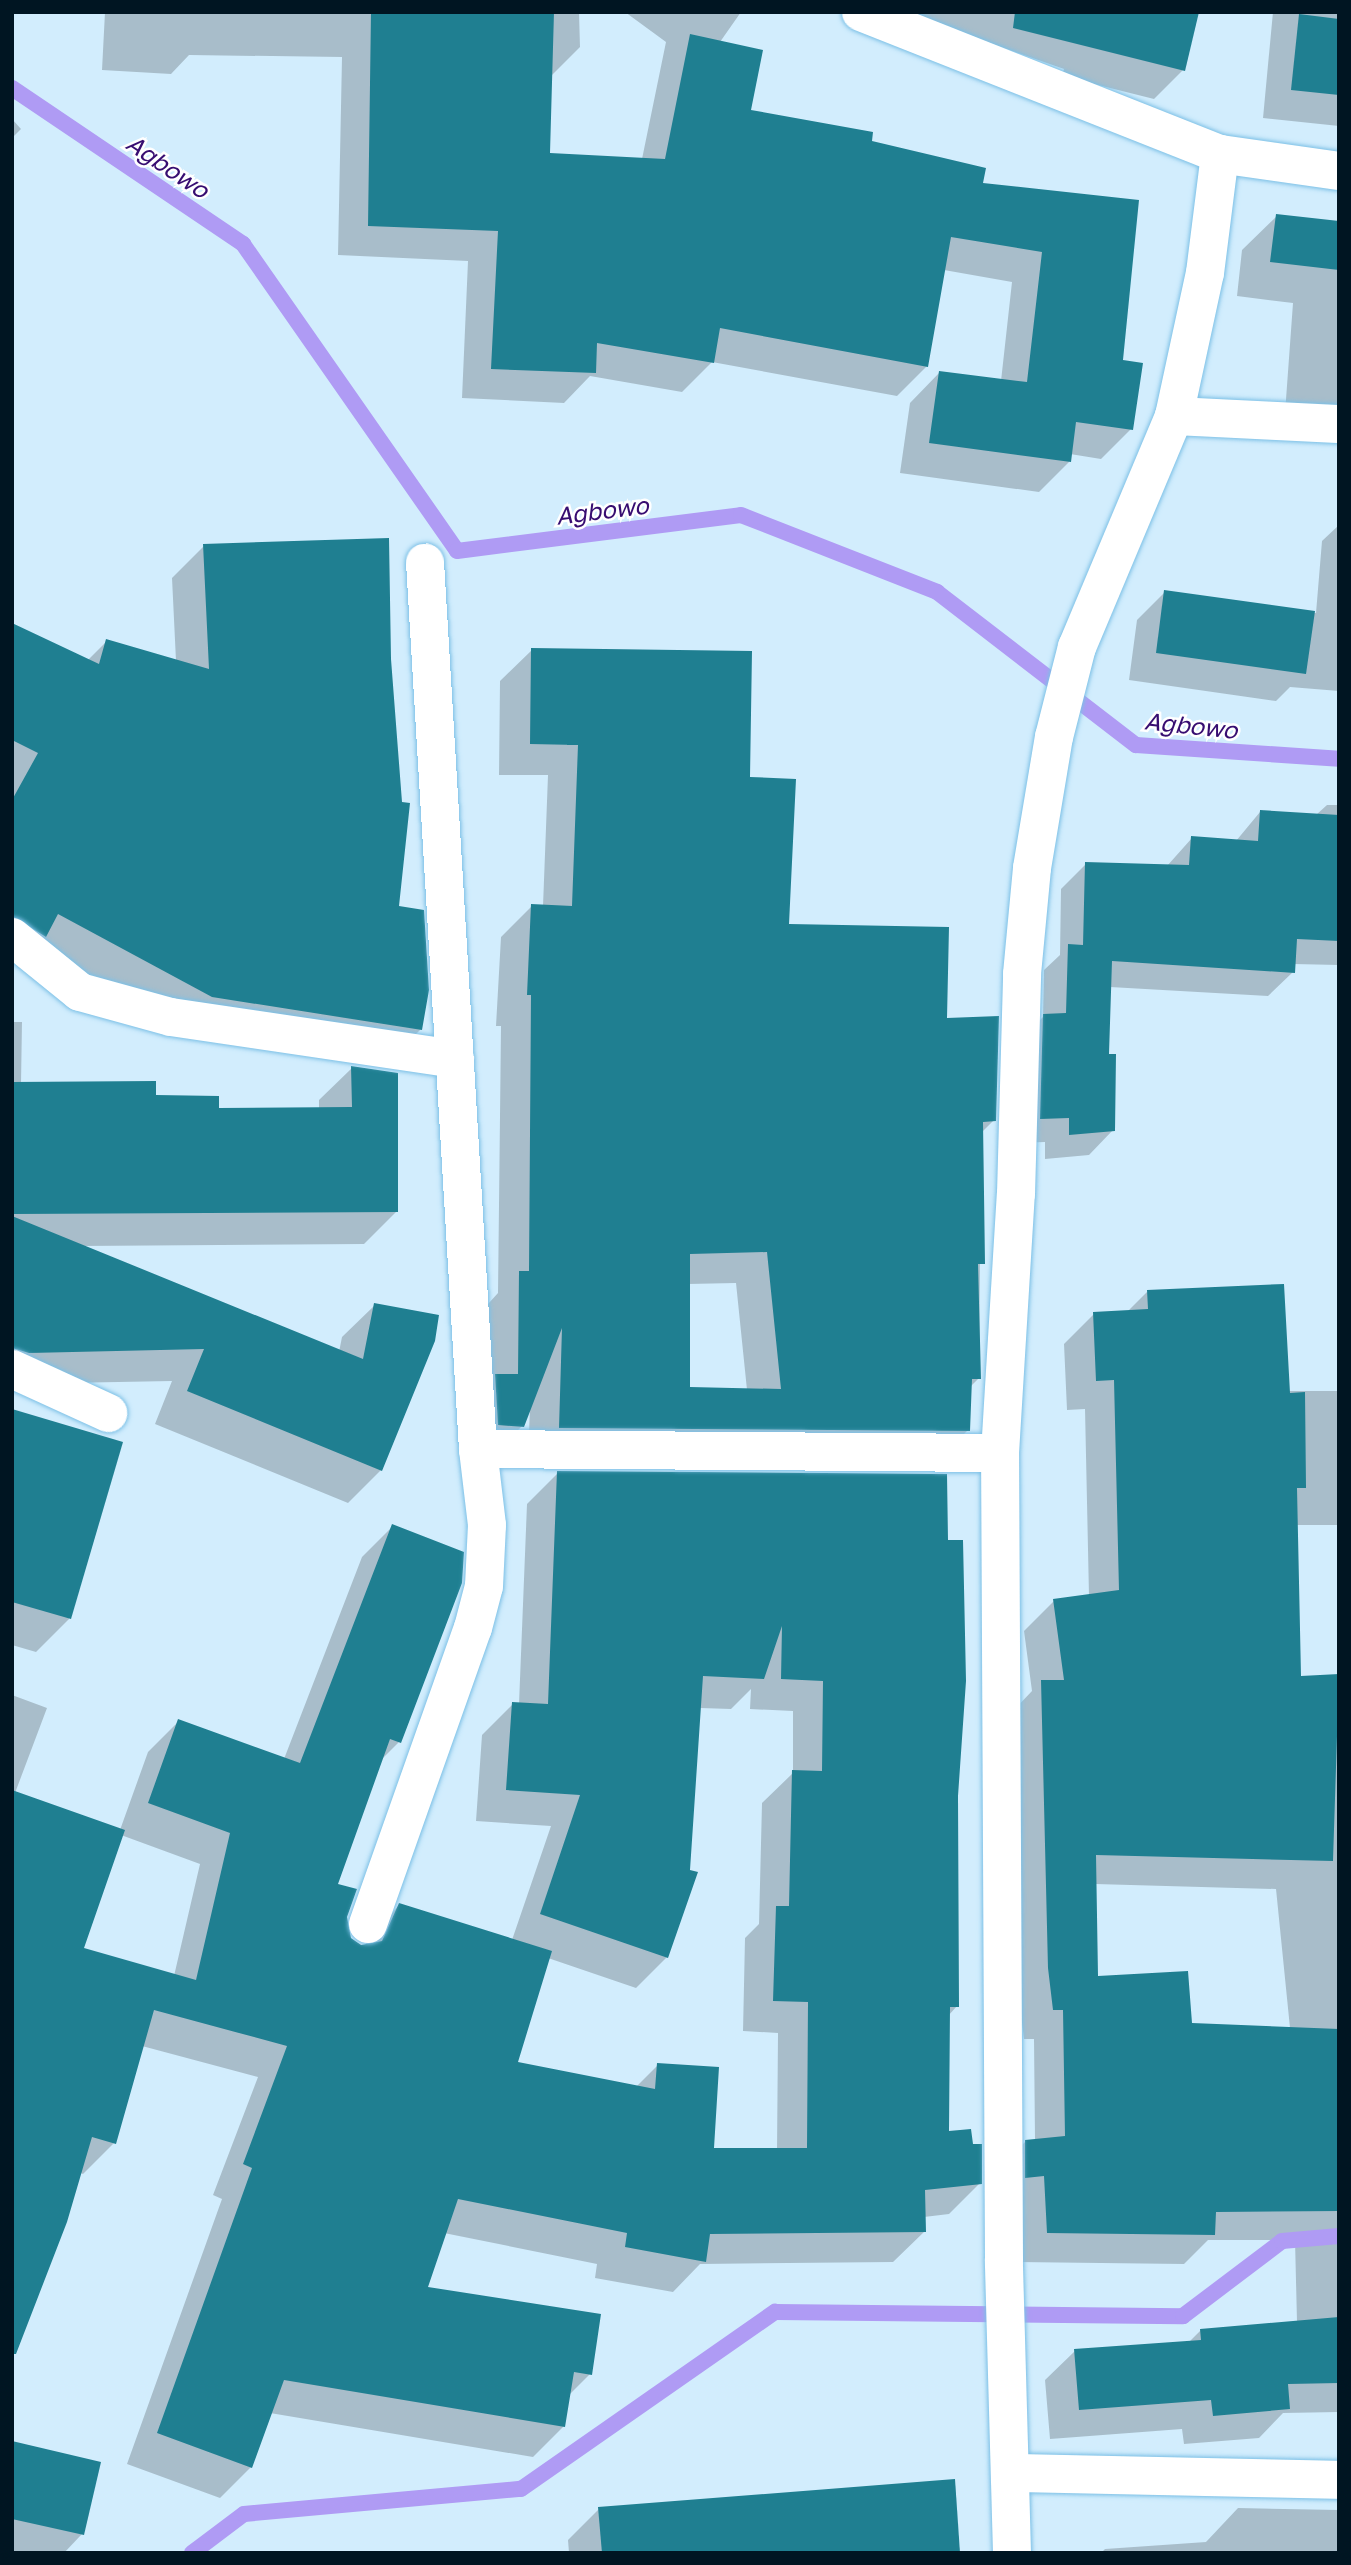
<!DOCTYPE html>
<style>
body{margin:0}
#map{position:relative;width:1351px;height:2565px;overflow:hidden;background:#d2edfd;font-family:"Golos Text",sans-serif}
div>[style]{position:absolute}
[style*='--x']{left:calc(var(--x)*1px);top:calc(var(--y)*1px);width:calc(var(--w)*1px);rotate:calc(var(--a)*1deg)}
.shadow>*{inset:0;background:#0003}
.stream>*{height:16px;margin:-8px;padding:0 8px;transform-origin:8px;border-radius:8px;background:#af9bf4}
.building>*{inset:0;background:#1f7f91}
.roads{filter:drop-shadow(0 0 2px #7cc0e6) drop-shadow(0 0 2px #7cc0e6)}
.street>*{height:38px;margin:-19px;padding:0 19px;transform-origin:19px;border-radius:19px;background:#fff}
span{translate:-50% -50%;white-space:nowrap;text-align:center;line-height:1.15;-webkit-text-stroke:5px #fff;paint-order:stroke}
.water-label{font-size:24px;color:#370d71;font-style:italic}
.frame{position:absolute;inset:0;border:14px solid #001522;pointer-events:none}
</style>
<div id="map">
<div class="shadow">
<i style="clip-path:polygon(105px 12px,579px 12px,580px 47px,550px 77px,548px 155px,642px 159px,666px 42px,625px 12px,741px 12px,720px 42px,749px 111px,870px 142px,980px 184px,1138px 202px,1121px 361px,1131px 429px,1101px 459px,1070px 454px,1069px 462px,1039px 492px,900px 473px,910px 403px,940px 372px,1001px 381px,1012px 282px,944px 270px,927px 366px,897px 396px,712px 362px,682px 392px,590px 376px,564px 403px,462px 398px,468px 261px,338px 255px,342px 57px,189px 55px,171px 74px,102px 70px)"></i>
<i style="clip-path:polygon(901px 12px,1198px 12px,1183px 70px,1154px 99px,1062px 76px,1064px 69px)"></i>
<i style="clip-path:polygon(1339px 12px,1339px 126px,1263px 118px,1273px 12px)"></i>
<i style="clip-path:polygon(12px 119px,21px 129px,12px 138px)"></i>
<i style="clip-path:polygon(1277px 216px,1339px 223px,1339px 417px,1285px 413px,1293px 303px,1237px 296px,1242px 250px)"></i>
<i style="clip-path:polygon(1339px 525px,1339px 691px,1290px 687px,1276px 701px,1129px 680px,1137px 620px,1165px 592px,1316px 613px,1322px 541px)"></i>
<i style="clip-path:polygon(204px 546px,397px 908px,421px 1029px,389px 1061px,180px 1028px,32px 948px,12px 966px,12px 625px,87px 661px,107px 641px,176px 661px,172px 578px)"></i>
<i style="clip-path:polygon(evenodd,532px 650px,748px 779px,788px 926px,946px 1020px,994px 1120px,981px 1133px,979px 1378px,970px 1387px,968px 1430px,937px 1461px,528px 1458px,530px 1408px,522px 1426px,491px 1458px,488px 1304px,498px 1293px,501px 1026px,496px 1026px,501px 937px,532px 906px,543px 906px,548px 775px,499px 775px,500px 681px,532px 650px,736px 1283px,747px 1390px,688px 1389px,688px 1284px,736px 1283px)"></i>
<i style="clip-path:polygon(1327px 805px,1339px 805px,1339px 965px,1293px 964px,1293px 972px,1268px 996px,1110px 987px,1107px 1056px,1113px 1130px,1089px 1155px,1045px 1159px,1045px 1142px,1016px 1143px,1019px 1041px,1043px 1017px,1044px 970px,1060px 955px,1061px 889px,1086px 864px,1167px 866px,1192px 838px,1236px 841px,1260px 812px,1316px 815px)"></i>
<i style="clip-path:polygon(12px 1022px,22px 1022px,21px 1084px,154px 1097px,217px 1109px,319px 1109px,319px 1100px,352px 1068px,397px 1211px,364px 1244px,80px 1246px,339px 1352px,342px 1337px,375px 1305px,381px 1470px,348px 1503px,155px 1424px,172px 1381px,12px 1384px)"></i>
<i style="clip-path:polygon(evenodd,1147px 1292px,1288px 1391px,1339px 1391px,1339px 1525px,1296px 1525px,1299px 1677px,1339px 1675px,1339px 2412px,1283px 2413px,1259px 2438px,1184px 2444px,1182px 2429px,1050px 2439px,1045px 2380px,1075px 2351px,1188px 2343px,1201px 2330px,1297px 2322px,1295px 2240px,1208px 2240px,1184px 2264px,1017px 2262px,996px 2171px,1026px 2141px,1035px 2140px,1034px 2039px,1024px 2039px,1019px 1998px,1012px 1712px,1032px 1691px,1024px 1631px,1054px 1601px,1089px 1596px,1085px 1409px,1067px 1410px,1064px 1344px,1094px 1314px,1127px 1312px,1147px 1292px,1095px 1884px,1276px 1889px,1290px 2028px,1190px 2025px,1097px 1978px,1095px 1884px)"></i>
<i style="clip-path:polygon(12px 1411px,121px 1444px,69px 1619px,36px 1652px,12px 1645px)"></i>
<i style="clip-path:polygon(evenodd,558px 1473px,945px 1476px,957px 1796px,957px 2006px,948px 2016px,947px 2133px,980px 2183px,949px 2214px,924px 2217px,924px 2232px,893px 2262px,700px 2264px,673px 2292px,595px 2278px,597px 2264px,444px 2233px,425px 2288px,590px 2374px,569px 2395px,564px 2426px,533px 2457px,270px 2413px,251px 2467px,220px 2498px,127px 2464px,222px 2199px,213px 2195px,258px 2077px,142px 2046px,114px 2143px,83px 2174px,78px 2172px,12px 2306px,12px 1695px,47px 1708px,15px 1793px,120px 1830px,148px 1752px,179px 1721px,284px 1759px,362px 1557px,393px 1526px,459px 1589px,399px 1742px,380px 1761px,336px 1885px,349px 1939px,364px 1946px,399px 1905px,512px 1940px,551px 1826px,476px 1821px,482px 1735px,513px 1704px,519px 1704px,527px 1504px,558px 1473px,751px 1689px,750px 1709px,793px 1711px,793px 1773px,762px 1803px,759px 1924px,745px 1938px,743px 2031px,778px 2033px,777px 2150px,712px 2150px,658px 2065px,636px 2087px,515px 2063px,548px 1958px,636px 1988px,667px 1957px,700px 1708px,731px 1709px,751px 1689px,558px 1473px,121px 1835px,200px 1864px,174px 1976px,82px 1949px,121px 1835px)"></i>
<i style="clip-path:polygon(12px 2443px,82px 2534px,64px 2553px,12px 2553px)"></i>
<i style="clip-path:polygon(1238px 2508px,1339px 2510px,1339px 2553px,1101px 2553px,1105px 2549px,1206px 2542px)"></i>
<i style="clip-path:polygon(599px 2509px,957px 2553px,569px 2553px,568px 2540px)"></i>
</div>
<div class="stream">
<i style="--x:12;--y:88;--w:279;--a:34"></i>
<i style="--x:243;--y:244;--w:374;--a:55.1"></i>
<i style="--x:457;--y:551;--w:286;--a:-7.2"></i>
<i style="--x:741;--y:515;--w:211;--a:21.4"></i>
<i style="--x:937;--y:592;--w:251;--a:37.6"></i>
<i style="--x:1136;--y:745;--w:203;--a:3.9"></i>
<i style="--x:192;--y:2553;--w:65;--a:-36.9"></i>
<i style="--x:244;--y:2514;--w:278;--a:-5.2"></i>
<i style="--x:521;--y:2489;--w:310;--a:-34.9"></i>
<i style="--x:775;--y:2312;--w:408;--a:0.6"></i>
<i style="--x:1183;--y:2316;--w:124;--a:-37.1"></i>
<i style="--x:1282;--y:2241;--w:57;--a:-5"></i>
</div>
<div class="building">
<i style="clip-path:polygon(371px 12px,554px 12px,550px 153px,665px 159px,690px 34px,763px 50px,751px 110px,873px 132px,872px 141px,986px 168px,983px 183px,1139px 200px,1123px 360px,1143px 363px,1133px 430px,1076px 422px,1071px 462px,929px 443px,939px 371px,1027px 382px,1042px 252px,951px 237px,928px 367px,720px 328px,714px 363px,597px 343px,596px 373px,491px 369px,498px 231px,368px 226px)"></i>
<i style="clip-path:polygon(1015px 12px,1199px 12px,1185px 71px,1013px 28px)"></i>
<i style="clip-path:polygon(1299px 14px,1339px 19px,1339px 95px,1291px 90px)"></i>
<i style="clip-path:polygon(1276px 214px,1339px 221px,1339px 270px,1270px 262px)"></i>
<i style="clip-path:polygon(389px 538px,391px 659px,402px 802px,410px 803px,399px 906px,424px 910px,429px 990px,422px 1030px,212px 997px,58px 914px,46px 937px,12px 916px,12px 800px,38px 753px,12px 740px,12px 623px,99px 664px,106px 639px,209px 669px,203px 544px)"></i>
<i style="clip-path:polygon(1164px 590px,1315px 611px,1306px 674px,1156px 653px)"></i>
<i style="clip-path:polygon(evenodd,531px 648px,752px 651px,750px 777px,796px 779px,789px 924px,949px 927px,947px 1018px,999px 1016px,996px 1121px,983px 1122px,985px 1264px,978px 1264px,981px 1379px,972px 1379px,970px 1431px,559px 1428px,562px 1328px,524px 1427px,498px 1425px,495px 1374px,518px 1374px,519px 1271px,529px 1271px,531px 995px,527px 995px,531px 904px,572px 906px,578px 745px,530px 744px,531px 648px,767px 1252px,781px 1389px,690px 1387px,690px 1254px,767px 1252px)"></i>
<i style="clip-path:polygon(1260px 810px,1339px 815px,1339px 941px,1297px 939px,1295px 973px,1112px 961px,1109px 1054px,1116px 1054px,1115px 1131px,1069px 1135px,1069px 1118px,1040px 1119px,1043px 1014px,1066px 1013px,1068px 944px,1083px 945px,1085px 862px,1189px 865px,1191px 836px,1258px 841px)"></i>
<i style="clip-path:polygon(351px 1066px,398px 1073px,398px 1212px,12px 1214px,12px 1082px,156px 1081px,156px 1095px,219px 1096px,219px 1108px,352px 1107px)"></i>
<i style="clip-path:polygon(12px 1216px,363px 1359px,374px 1303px,439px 1315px,435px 1341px,382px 1471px,187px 1391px,204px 1349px,29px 1353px,12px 1348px)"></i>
<i style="clip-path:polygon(1284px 1284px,1290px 1393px,1305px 1392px,1306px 1488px,1297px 1488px,1301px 1676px,1339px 1674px,1333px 1861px,1096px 1855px,1098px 1976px,1188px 1971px,1192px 2023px,1339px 2029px,1339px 2211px,1216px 2212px,1215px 2235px,1047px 2233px,1044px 2176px,1025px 2178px,1025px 2140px,1065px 2136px,1063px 2010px,1053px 2010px,1048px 1968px,1041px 1680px,1064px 1680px,1053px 1599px,1119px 1590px,1114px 1380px,1096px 1381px,1093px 1312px,1148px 1309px,1147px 1290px)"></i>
<i style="clip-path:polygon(12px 1409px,123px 1442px,71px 1619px,12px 1602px)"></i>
<i style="clip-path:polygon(557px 1471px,947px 1474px,948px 1540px,963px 1540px,966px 1681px,958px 1796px,959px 2007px,950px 2007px,949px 2131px,971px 2129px,973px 2144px,982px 2144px,982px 2184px,925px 2190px,926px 2232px,710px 2234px,706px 2262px,625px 2247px,627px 2233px,458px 2199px,428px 2287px,601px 2314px,592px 2375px,574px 2372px,565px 2427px,284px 2380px,252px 2468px,157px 2433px,252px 2168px,243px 2164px,287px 2046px,154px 2010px,116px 2144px,92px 2137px,67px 2222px,16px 2354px,12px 2354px,12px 1790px,125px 1830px,84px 1948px,196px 1980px,230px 1833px,148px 1803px,178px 1719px,300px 1763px,392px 1524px,464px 1552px,462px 1583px,401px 1743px,390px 1739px,338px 1884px,357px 1889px,347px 1917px,351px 1938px,361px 1945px,382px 1941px,399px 1903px,552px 1951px,518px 2062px,655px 2089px,657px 2063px,719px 2067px,714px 2148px,807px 2148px,808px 2002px,773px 2001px,776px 1906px,789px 1906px,792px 1770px,822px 1771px,823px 1681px,781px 1679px,782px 1626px,764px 1679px,703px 1676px,690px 1870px,698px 1872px,668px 1958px,540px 1914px,580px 1795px,506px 1790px,512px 1702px,548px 1704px)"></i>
<i style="clip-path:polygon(1339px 2317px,1339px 2383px,1288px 2384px,1290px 2409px,1213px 2416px,1211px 2400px,1079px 2410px,1074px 2349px,1201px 2340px,1200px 2329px)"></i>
<i style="clip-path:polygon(12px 2441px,101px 2462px,84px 2535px,12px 2519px)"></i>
<i style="clip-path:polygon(955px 2479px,960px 2553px,602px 2553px,598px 2507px)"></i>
</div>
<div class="roads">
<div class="street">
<i style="--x:861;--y:12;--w:386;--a:21.6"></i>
<i style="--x:1220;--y:154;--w:120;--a:8.1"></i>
<i style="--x:1174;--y:416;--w:165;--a:2.8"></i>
<i style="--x:12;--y:937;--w:87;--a:39"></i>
<i style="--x:80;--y:992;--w:94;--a:15.4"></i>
<i style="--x:171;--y:1017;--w:287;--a:8.4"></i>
<i style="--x:12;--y:1369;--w:106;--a:24.6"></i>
<i style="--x:478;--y:1449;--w:522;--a:0.44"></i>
<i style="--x:368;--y:1924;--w:314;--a:-70.5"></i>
<i style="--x:473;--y:1628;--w:43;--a:-75.3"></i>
<i style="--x:484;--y:1586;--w:61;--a:-87.2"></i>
<i style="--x:487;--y:1525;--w:77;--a:-96.8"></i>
<i style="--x:478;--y:1449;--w:888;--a:-93.42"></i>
<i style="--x:1013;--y:2473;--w:326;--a:1.2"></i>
<i style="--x:1012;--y:2553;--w:293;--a:-91.6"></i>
<i style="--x:1004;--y:2260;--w:807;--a:-90.28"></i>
<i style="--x:1000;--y:1453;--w:259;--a:-86.5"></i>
<i style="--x:1016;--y:1194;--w:220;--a:-88.4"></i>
<i style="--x:1022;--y:974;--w:106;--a:-84.6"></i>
<i style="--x:1032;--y:868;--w:133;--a:-80.5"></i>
<i style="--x:1054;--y:737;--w:93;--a:-75.7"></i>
<i style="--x:1077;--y:647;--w:251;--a:-67.2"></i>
<i style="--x:1174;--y:416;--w:146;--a:-77.8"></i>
<i style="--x:1205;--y:273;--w:120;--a:-82.8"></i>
</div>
</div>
<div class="water-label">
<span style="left:168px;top:166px;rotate:34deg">Agbowo</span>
<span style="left:602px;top:510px;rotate:-7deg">Agbowo</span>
<span style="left:1191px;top:725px;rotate:6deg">Agbowo</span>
</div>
<div class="frame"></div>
</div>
